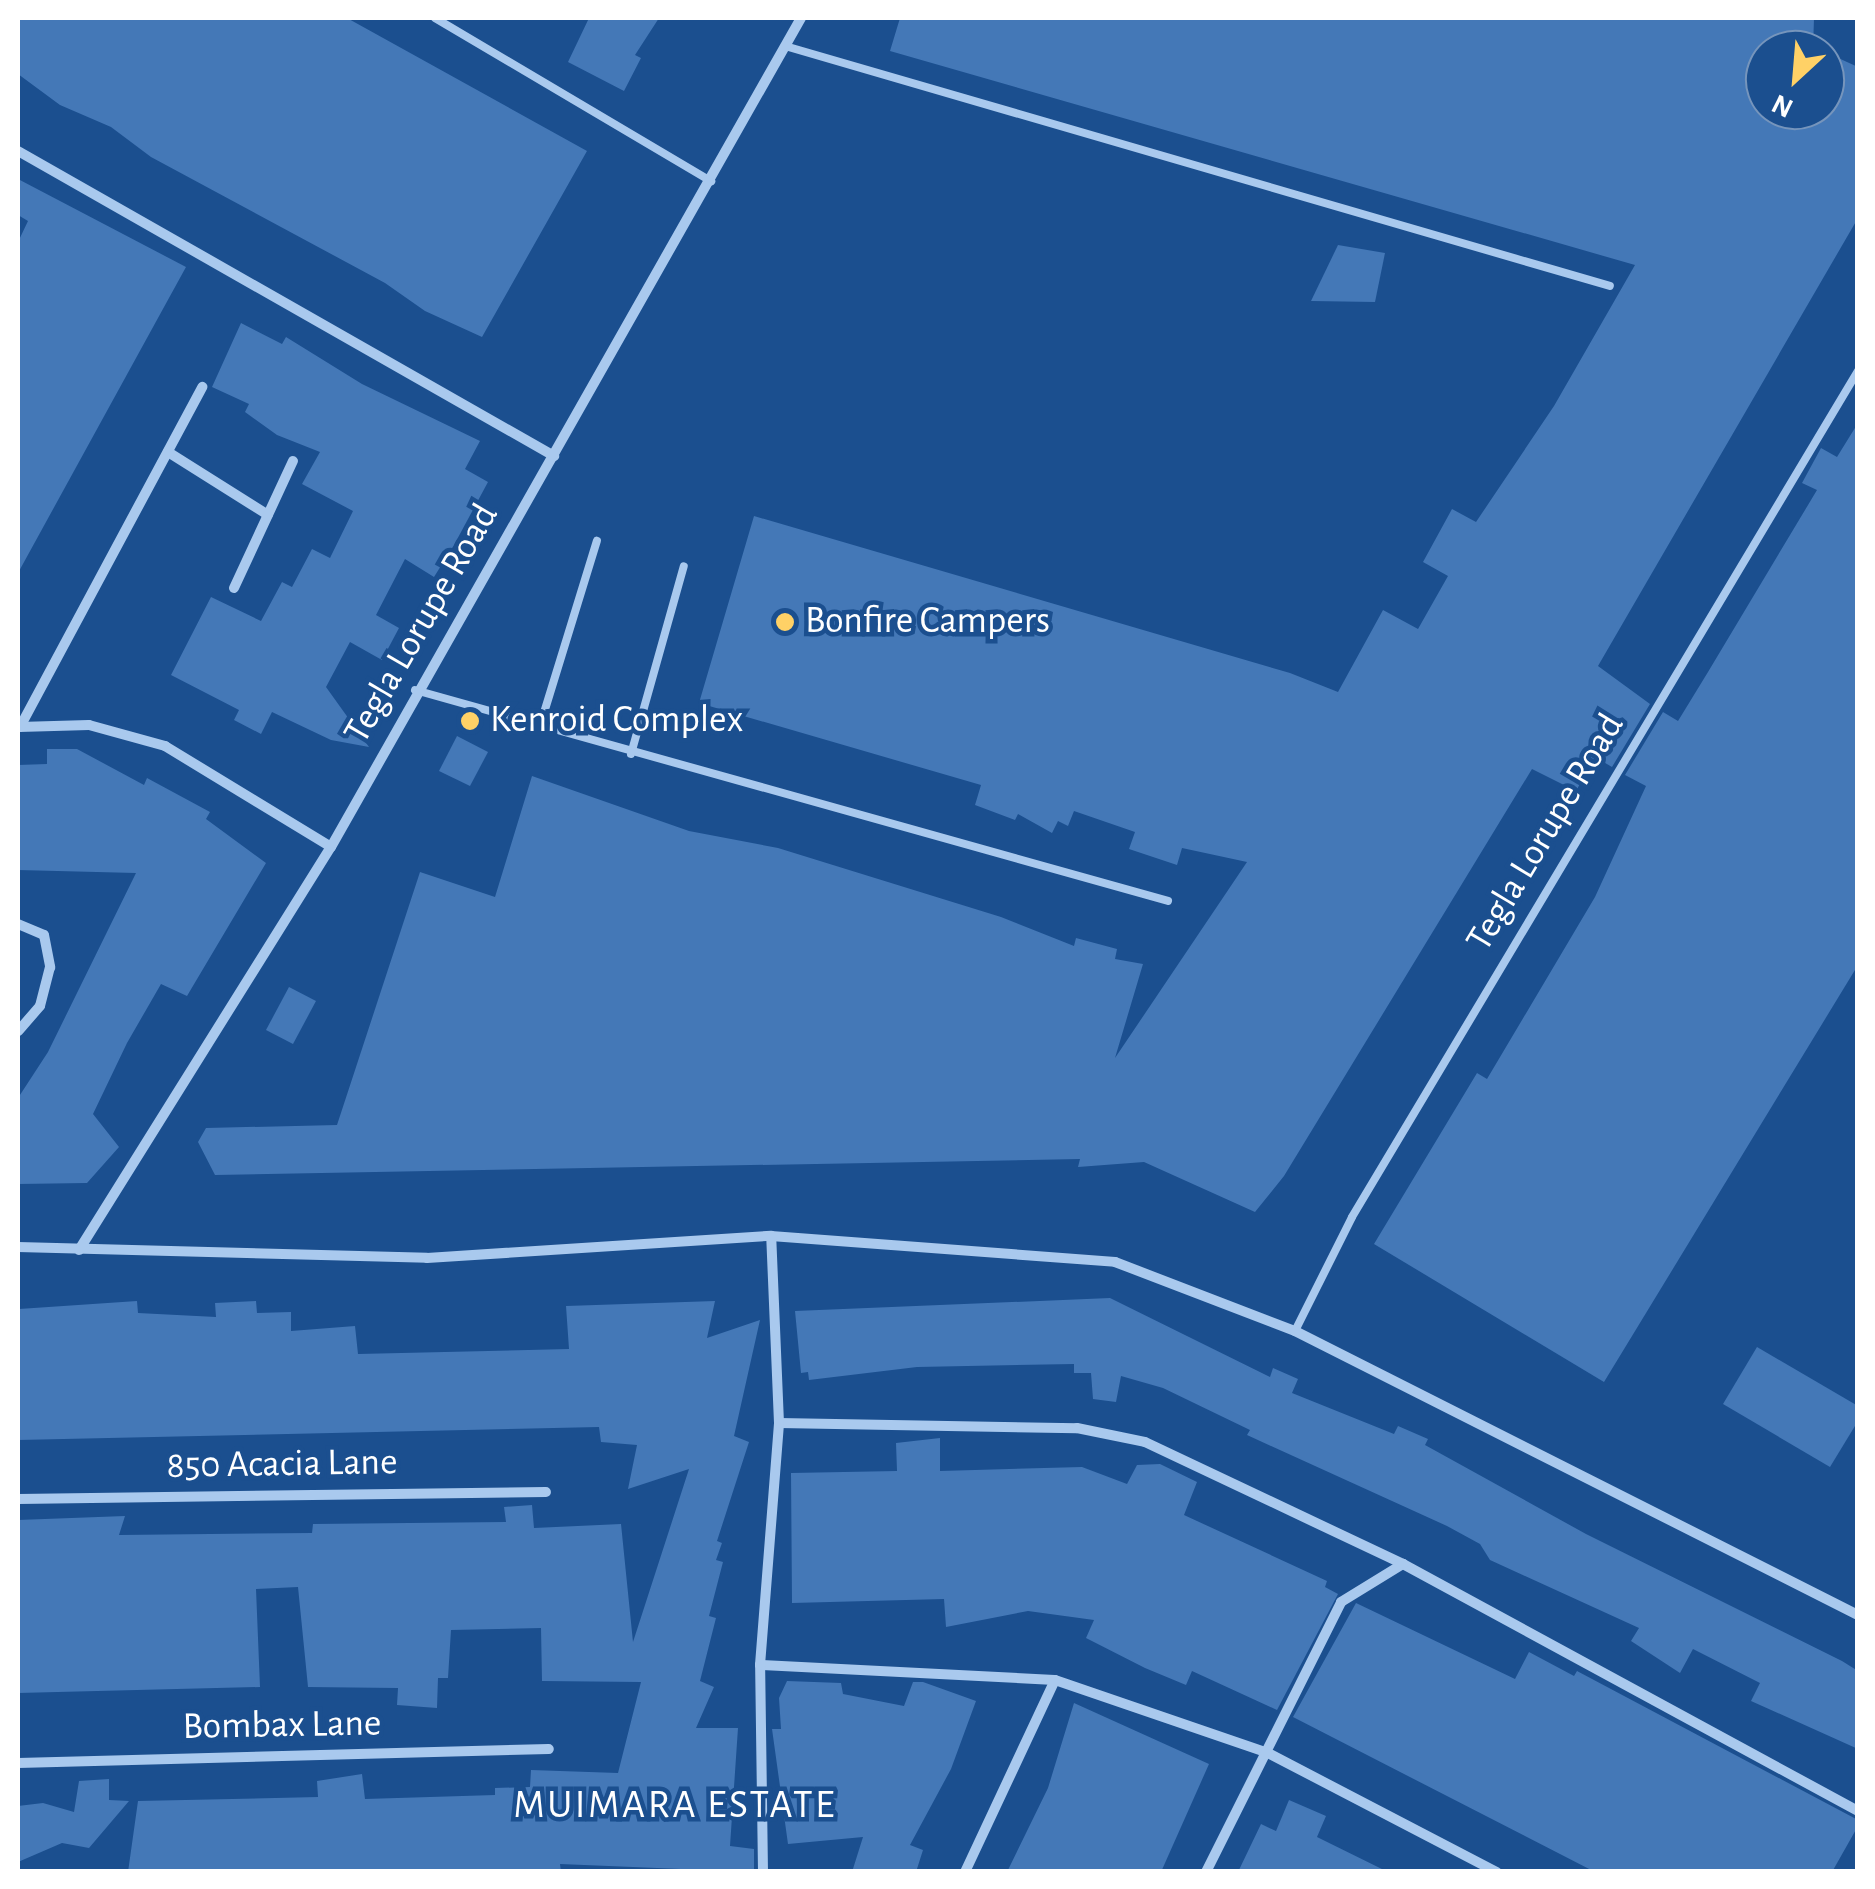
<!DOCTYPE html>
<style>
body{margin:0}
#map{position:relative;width:1875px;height:1889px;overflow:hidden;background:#1b4f8f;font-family:"Alegreya Sans",sans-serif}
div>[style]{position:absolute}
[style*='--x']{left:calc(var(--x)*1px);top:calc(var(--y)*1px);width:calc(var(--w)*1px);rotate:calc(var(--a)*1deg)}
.building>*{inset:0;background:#4478b7}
.lane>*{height:8px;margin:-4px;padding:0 4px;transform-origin:4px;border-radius:4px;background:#a9c9ee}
.street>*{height:10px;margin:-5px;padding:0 5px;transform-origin:5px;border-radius:5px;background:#a9c9ee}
.dots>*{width:28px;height:28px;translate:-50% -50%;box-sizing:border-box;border:5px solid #1b4f8f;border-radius:50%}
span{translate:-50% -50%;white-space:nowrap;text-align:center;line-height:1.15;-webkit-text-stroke:9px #1b4f8f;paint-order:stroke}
.poi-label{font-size:38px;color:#fff}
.left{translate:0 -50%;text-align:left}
.street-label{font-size:38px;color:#fff}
.neighbourhood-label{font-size:40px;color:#fff;letter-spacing:2.5px}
.frame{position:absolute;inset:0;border:20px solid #fff;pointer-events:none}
.north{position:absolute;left:1745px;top:30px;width:100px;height:100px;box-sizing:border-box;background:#1b4f8f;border:2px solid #7695bc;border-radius:50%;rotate:206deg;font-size:28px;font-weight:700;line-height:40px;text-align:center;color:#fff}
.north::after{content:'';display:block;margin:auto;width:35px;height:45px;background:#ffd166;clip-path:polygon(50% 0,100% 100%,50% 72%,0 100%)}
</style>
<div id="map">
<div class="building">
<i style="clip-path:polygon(18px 18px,347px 18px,587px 151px,482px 337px,425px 311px,385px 283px,151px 157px,111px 127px,60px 105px,18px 74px)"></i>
<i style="clip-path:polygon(589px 18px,659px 18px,635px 55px,641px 58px,624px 91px,568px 62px)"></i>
<i style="clip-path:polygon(900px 18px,1814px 18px,1813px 50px,1765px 50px,1765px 110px,1825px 110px,1825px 52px,1858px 67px,1858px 218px,1598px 666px,1650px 704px,1612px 767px,1595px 757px,1576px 791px,1532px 769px,1284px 1176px,1255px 1212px,1144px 1162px,1078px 1167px,1080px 1159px,215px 1175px,198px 1142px,206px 1128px,337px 1125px,420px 872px,495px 897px,532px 776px,689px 831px,778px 848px,1001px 917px,1074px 946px,1076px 938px,1117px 949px,1115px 959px,1143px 964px,1115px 1058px,1247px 862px,1182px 848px,1177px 865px,1129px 849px,1135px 832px,1074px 811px,1068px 826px,1058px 821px,1052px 833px,1018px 814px,1015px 820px,975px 805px,981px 785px,699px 703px,754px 516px,1290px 673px,1338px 692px,1383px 610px,1418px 629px,1448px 576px,1423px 562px,1452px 509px,1476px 522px,1554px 406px,1635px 265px,890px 51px)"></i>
<i style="clip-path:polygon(18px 179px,186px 267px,18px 573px,18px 242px,28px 221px,18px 215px)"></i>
<i style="clip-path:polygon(1338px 245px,1385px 253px,1375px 302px,1311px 301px)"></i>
<i style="clip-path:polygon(241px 323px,282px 344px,286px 337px,362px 384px,480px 441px,465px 469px,488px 482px,454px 545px,434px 577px,405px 559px,376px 615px,399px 628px,382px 660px,350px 642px,326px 687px,369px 747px,331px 740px,272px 712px,261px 734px,234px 720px,239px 710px,171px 675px,211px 597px,261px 621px,282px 582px,292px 587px,312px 549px,330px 558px,353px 511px,302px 484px,320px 452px,277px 435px,245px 412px,249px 404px,212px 387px)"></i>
<i style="clip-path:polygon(1858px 423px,1858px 965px,1604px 1382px,1374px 1244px,1477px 1073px,1487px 1079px,1595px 897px,1646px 786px,1625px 775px,1663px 712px,1678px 721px,1708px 672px,1817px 490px,1802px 483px,1821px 448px,1837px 457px)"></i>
<i style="clip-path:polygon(457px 736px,488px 752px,470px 786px,439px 771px)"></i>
<i style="clip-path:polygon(47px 749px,77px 749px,144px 785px,147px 778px,210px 812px,206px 819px,266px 863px,187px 996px,161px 984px,127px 1043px,93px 1114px,119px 1147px,87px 1183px,18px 1184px,18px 1098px,48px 1052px,136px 873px,18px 870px,18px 765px,47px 764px)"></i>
<i style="clip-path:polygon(289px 987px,316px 1001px,293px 1044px,266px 1030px)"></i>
<i style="clip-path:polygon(1110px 1298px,1270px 1377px,1273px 1368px,1298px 1379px,1292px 1393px,1394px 1434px,1398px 1426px,1428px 1439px,1425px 1445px,1586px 1534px,1842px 1661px,1858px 1671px,1858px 1749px,1751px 1701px,1760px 1683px,1693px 1649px,1680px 1673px,1631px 1641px,1639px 1628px,1490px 1560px,1480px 1544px,1447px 1526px,1247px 1435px,1250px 1430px,1163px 1388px,1121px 1376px,1116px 1402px,1093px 1399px,1091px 1373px,1074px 1373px,1074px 1364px,917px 1367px,809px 1380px,808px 1372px,801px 1373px,795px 1311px)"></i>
<i style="clip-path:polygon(137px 1301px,138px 1313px,216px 1317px,215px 1303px,256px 1301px,257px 1313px,291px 1312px,291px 1331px,355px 1326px,358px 1354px,569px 1349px,566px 1306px,715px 1301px,707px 1338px,760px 1320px,734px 1436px,749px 1442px,717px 1541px,722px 1543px,716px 1560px,723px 1562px,709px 1616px,716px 1618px,700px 1681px,714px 1687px,696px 1728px,738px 1728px,730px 1846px,754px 1849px,754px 1872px,560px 1864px,561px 1872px,128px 1872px,138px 1801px,318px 1797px,317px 1781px,362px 1774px,365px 1799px,495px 1795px,495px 1788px,530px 1787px,531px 1770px,618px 1773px,641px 1682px,542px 1681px,541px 1628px,451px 1630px,448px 1678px,438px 1678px,437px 1708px,397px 1705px,398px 1688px,308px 1687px,298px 1587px,256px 1589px,260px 1687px,18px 1693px,18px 1520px,125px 1516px,119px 1535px,312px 1533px,313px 1524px,506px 1522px,504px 1507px,532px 1505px,534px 1528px,621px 1524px,633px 1642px,689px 1469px,628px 1489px,637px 1445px,601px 1442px,599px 1427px,18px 1440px,19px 1309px)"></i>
<i style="clip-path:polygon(1757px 1347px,1858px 1406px,1858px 1421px,1830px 1467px,1723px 1404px)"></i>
<i style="clip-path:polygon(940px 1438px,940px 1471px,1082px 1467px,1127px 1484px,1137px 1465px,1160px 1464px,1197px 1482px,1184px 1515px,1327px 1581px,1325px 1587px,1338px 1594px,1277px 1710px,1192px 1671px,1186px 1685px,1145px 1668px,1086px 1638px,1094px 1620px,1028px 1611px,946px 1627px,944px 1599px,792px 1603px,791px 1473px,897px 1471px,896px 1443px)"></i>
<i style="clip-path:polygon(1356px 1603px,1515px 1679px,1529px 1652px,1574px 1676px,1577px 1671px,1858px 1820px,1858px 1826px,1832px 1872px,1595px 1872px,1293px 1717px)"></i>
<i style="clip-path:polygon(787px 1681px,841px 1683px,843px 1694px,904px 1706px,913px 1682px,923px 1682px,976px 1701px,951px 1769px,910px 1845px,923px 1850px,916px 1872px,852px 1872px,863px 1837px,788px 1844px,772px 1729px,781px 1729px,779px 1698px)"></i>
<i style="clip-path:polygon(1074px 1703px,1209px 1764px,1161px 1872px,1007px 1872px,1048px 1788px)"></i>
<i style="clip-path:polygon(109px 1779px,109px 1800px,129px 1801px,89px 1848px,62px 1843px,18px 1862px,18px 1806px,43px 1803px,74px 1812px,79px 1781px)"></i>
<i style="clip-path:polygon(1289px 1800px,1326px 1816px,1317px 1837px,1388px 1872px,1238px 1872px,1261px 1824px,1276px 1831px)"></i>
</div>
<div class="lane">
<i style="--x:435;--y:18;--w:321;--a:30.6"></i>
<i style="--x:785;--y:46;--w:859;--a:16.22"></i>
<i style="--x:415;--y:690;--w:782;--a:15.65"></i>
<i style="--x:539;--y:729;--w:197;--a:-72.9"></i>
<i style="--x:631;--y:754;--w:195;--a:-74.3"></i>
<i style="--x:1295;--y:1331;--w:127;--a:-63.4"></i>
<i style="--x:1352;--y:1217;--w:986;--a:-59.12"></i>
</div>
<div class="street">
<i style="--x:18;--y:151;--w:617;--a:29.64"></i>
<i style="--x:168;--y:452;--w:118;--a:32.2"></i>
<i style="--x:234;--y:588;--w:140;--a:-65.1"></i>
<i style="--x:19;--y:727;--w:70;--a:-1.6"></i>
<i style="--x:89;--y:725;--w:79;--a:15.4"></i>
<i style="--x:165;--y:746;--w:194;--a:31.3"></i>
<i style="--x:20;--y:727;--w:386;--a:-61.8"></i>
<i style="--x:18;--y:924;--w:28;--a:23"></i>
<i style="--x:44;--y:935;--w:33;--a:79"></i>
<i style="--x:50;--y:967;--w:40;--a:104.4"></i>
<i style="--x:40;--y:1006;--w:33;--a:131"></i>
<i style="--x:18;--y:1247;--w:409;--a:1.5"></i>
<i style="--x:427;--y:1258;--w:345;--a:-3.7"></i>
<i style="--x:771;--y:1236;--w:345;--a:4.3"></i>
<i style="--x:1115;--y:1262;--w:193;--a:21"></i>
<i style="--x:1295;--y:1331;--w:631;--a:26.77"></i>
<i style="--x:79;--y:1250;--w:475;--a:-58"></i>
<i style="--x:331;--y:847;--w:953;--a:-60.45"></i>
<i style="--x:779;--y:1423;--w:298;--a:1"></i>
<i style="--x:1077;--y:1428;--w:69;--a:11.6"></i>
<i style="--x:1145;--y:1442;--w:285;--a:25.3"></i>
<i style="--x:1403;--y:1564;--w:518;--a:28.5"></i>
<i style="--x:18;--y:1499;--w:528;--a:-0.76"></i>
<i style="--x:760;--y:1665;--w:295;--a:2.9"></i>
<i style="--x:1055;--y:1680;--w:225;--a:18.9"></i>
<i style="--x:1268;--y:1753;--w:258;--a:27.5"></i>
<i style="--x:18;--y:1763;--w:531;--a:-1.51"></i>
<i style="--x:763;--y:1872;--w:207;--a:-90.8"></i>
<i style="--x:760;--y:1665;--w:243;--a:-85.5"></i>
<i style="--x:779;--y:1423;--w:187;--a:-92.4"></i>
<i style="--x:965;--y:1872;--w:212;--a:-64.9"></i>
<i style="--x:1206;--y:1872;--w:302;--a:-63.4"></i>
<i style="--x:1341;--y:1602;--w:73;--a:-31.5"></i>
</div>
<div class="dots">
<i style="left:785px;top:622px;background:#ffd166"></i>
<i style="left:470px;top:721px;background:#ffd166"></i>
</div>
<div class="poi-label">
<span class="left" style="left:805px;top:622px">Bonfire Campers</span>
<span class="left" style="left:490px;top:721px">Kenroid Complex</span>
</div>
<div class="street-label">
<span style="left:422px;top:624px;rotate:-60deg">Tegla Lorupe Road</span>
<span style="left:1546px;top:833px;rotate:-59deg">Tegla Lorupe Road</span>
<span style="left:282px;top:1465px;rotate:-1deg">850 Acacia Lane</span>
<span style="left:282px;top:1726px;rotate:-1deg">Bombax Lane</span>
</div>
<div class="neighbourhood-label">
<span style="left:675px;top:1805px">MUIMARA ESTATE</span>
</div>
<div class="frame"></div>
<div class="north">N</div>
</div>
